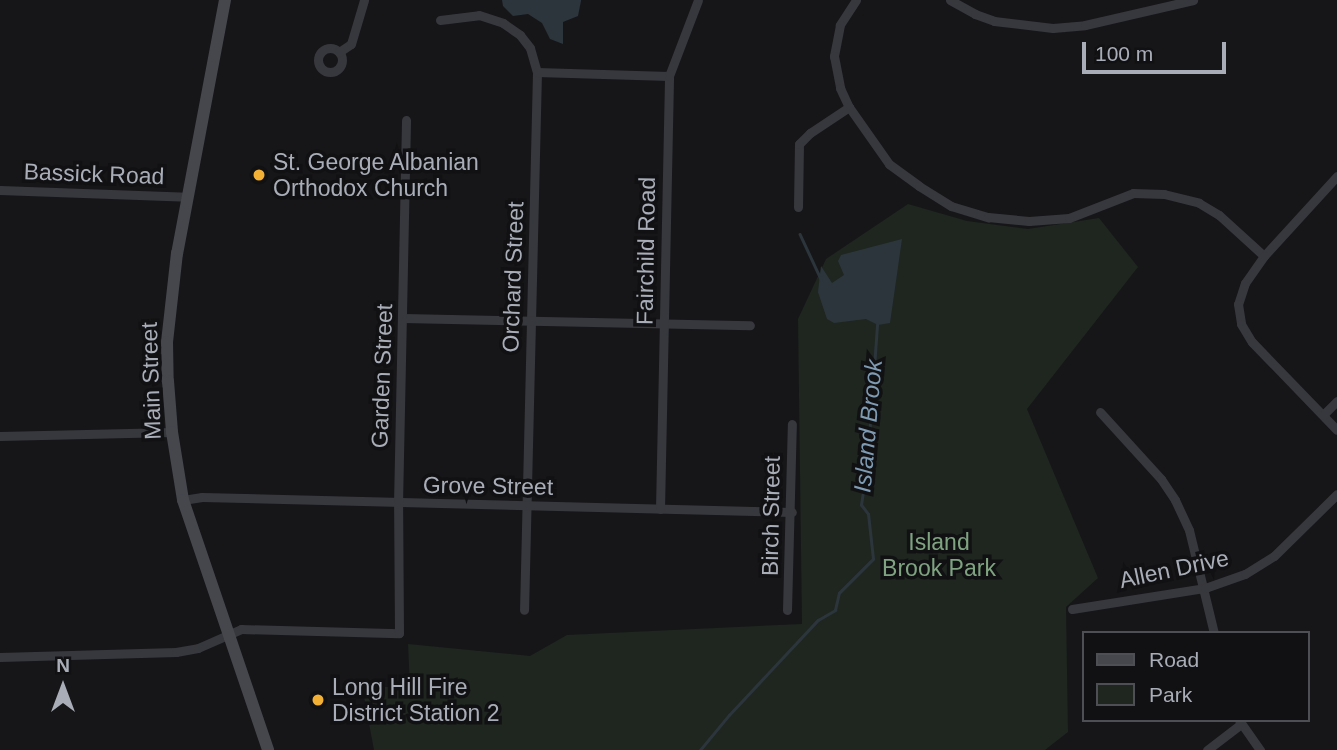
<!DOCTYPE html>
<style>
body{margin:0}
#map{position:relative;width:1337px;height:750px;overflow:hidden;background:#161618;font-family:Helvetica,sans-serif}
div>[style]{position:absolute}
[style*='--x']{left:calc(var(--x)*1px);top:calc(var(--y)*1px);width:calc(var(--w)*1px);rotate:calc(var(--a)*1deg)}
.green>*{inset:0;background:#1e261f}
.water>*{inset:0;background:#2c353c}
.stream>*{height:2.5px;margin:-1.25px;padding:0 1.25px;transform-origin:1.25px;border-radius:1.25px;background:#2c353c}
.minor>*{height:9px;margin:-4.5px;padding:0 4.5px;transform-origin:4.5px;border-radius:4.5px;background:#37383d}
.minor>.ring{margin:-4.5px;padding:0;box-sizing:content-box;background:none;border:9px solid #37383d;border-radius:50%}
.secondary>*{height:12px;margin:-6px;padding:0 6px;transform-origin:6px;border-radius:6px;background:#45474d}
.dots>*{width:19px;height:19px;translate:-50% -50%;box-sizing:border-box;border:4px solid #111113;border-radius:50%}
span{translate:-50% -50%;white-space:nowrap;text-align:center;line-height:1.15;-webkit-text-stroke:7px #111113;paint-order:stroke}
.poi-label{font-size:23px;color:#a8adb8}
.left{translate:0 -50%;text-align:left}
.street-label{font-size:23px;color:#a8adb8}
.park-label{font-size:23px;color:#7fa381}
.water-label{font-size:24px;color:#7f9bb3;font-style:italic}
.legend{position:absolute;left:1082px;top:631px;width:228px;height:91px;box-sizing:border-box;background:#111113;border:2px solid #4d4f55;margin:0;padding:9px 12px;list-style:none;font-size:21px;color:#a8adb8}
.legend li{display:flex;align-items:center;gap:14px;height:35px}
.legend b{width:35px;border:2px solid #4d4f55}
.north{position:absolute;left:28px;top:652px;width:70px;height:70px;-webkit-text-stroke:5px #111113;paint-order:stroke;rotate:0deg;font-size:19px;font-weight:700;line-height:28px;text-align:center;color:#a8adb8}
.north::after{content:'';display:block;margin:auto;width:24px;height:32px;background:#a8adb8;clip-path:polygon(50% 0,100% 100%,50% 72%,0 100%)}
.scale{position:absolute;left:1082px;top:42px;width:144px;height:32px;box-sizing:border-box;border:4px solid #a8adb8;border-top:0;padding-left:9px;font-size:21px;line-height:24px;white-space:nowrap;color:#a8adb8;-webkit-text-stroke:5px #111113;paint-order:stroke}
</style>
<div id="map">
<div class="green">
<i style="clip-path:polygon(908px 204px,967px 221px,1028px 229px,1099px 218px,1138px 267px,1027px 409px,1098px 578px,1066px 607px,1068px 732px,1045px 750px,374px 750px,362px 686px,410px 688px,408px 644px,530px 656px,567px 635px,802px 624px,798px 319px,826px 259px)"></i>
</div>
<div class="water">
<i style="clip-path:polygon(502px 0,581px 0,581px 1px,578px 16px,563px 22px,563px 44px,550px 39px,542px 23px,528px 14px,513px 16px,503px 6px)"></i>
<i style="clip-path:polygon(902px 239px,890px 323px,878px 325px,866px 319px,834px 323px,827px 319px,818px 292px,821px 266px,832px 283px,844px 275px,838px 261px,841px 255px)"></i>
</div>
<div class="stream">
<i style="--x:800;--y:234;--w:50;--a:65"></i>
<i style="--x:700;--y:750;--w:45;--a:-50.4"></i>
<i style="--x:729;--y:715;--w:130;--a:-46.9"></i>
<i style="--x:818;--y:620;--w:20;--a:-30"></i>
<i style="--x:835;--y:610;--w:17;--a:-77"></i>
<i style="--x:839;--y:593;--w:48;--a:-45"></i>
<i style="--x:873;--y:559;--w:45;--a:-96.3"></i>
<i style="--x:868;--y:514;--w:11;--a:-128"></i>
<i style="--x:861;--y:505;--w:40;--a:-81.5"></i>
<i style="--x:867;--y:465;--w:141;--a:-85.9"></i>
</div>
<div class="minor">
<i style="--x:856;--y:0;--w:30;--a:123"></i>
<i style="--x:840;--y:25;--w:32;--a:101"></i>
<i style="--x:834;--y:56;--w:33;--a:79"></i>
<i style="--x:840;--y:88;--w:21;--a:65"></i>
<i style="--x:849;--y:107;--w:70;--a:54.9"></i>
<i style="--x:889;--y:164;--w:37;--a:36"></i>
<i style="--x:919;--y:186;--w:38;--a:32"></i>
<i style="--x:951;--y:206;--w:39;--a:17"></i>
<i style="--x:988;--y:217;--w:41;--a:5.6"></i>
<i style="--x:1029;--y:221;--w:40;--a:-4.3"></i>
<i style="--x:1069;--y:218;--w:69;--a:-21.3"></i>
<i style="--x:1133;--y:193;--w:31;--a:2"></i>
<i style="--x:1164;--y:194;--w:36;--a:14"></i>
<i style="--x:1199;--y:203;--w:23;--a:31"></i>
<i style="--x:1219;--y:215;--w:61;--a:42.3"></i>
<i style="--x:950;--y:0;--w:29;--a:29"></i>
<i style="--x:975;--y:14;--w:20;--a:20"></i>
<i style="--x:994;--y:21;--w:59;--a:6.8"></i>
<i style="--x:1053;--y:28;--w:32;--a:-5"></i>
<i style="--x:1085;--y:25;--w:111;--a:-13"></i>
<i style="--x:440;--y:20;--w:39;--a:-7"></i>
<i style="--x:479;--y:15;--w:25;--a:18"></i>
<i style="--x:503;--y:23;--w:21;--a:35"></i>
<i style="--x:520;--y:35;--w:16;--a:52"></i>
<i style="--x:530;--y:48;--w:25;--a:74"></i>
<i style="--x:537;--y:72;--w:538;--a:91.38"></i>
<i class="ring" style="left:318px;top:48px;width:15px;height:15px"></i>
<i style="--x:339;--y:52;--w:14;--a:-34"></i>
<i style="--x:351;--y:44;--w:46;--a:-73.5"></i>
<i style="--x:537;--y:72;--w:132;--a:1.7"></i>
<i style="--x:1337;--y:176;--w:108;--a:132.4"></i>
<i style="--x:1264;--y:256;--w:33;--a:125"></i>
<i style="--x:1245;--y:283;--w:22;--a:108"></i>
<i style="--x:1238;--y:304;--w:20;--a:81"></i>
<i style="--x:1241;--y:324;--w:21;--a:59"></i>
<i style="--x:1252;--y:342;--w:122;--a:46"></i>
<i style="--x:0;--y:190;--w:187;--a:2.1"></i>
<i style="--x:798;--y:207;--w:63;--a:-89.1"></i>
<i style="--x:799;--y:144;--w:16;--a:-45"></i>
<i style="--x:810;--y:133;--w:47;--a:-33.7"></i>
<i style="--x:403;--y:318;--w:347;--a:1.2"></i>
<i style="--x:1100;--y:412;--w:91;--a:47.7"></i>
<i style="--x:1161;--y:479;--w:25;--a:56"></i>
<i style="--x:1175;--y:500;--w:33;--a:65"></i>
<i style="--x:1189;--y:530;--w:106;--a:76.4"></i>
<i style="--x:1323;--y:415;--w:20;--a:-45"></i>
<i style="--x:0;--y:436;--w:172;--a:-1.3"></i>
<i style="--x:183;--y:500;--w:19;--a:-9"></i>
<i style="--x:202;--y:497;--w:590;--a:1.46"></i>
<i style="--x:660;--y:509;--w:433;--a:-88.8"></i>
<i style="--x:669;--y:76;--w:81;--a:-69.1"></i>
<i style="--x:1072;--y:609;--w:135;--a:-9"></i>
<i style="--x:1205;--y:588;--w:42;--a:-19.3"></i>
<i style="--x:1245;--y:574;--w:34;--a:-32"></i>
<i style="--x:1274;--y:556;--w:88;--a:-44.5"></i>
<i style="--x:787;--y:610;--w:186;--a:-88.5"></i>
<i style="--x:0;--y:657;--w:176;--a:-1.6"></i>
<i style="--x:176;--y:652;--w:22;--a:-10"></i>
<i style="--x:198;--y:648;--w:47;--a:-23.8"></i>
<i style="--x:241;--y:629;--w:158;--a:1.5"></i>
<i style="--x:399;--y:633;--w:129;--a:-90.4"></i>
<i style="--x:398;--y:504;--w:384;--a:-88.8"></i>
<i style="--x:1239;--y:720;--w:37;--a:55"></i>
<i style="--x:1207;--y:750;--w:43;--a:-37.4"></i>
</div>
<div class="secondary">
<i style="--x:225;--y:0;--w:258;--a:100.7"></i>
<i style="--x:177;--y:253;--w:90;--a:96.4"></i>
<i style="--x:167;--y:342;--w:39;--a:89"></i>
<i style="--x:168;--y:381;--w:51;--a:85.5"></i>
<i style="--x:172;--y:432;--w:69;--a:80.8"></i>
<i style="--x:183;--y:500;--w:264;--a:71.2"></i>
</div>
<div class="dots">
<i style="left:259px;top:175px;background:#f2b134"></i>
<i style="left:318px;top:700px;background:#f2b134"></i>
</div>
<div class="poi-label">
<span class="left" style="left:273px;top:175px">St. George Albanian<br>Orthodox Church</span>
<span class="left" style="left:332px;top:700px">Long Hill Fire<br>District Station 2</span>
</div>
<div class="street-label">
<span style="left:94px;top:174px;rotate:2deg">Bassick Road</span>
<span style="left:646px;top:251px;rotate:-89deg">Fairchild Road</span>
<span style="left:513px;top:277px;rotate:-88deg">Orchard Street</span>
<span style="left:382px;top:376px;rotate:-88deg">Garden Street</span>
<span style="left:151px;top:381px;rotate:-92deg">Main Street</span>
<span style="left:488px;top:486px;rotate:1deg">Grove Street</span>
<span style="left:771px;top:516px;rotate:-89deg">Birch Street</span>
<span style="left:1174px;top:569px;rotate:-12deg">Allen Drive</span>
</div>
<div class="park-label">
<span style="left:939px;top:555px">Island<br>Brook Park</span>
</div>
<div class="water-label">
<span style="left:868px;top:426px;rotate:-85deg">Island Brook</span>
</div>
<ul class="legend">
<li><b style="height:9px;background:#45474d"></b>Road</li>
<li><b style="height:19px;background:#1e261f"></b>Park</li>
</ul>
<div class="north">N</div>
<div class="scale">100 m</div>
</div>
